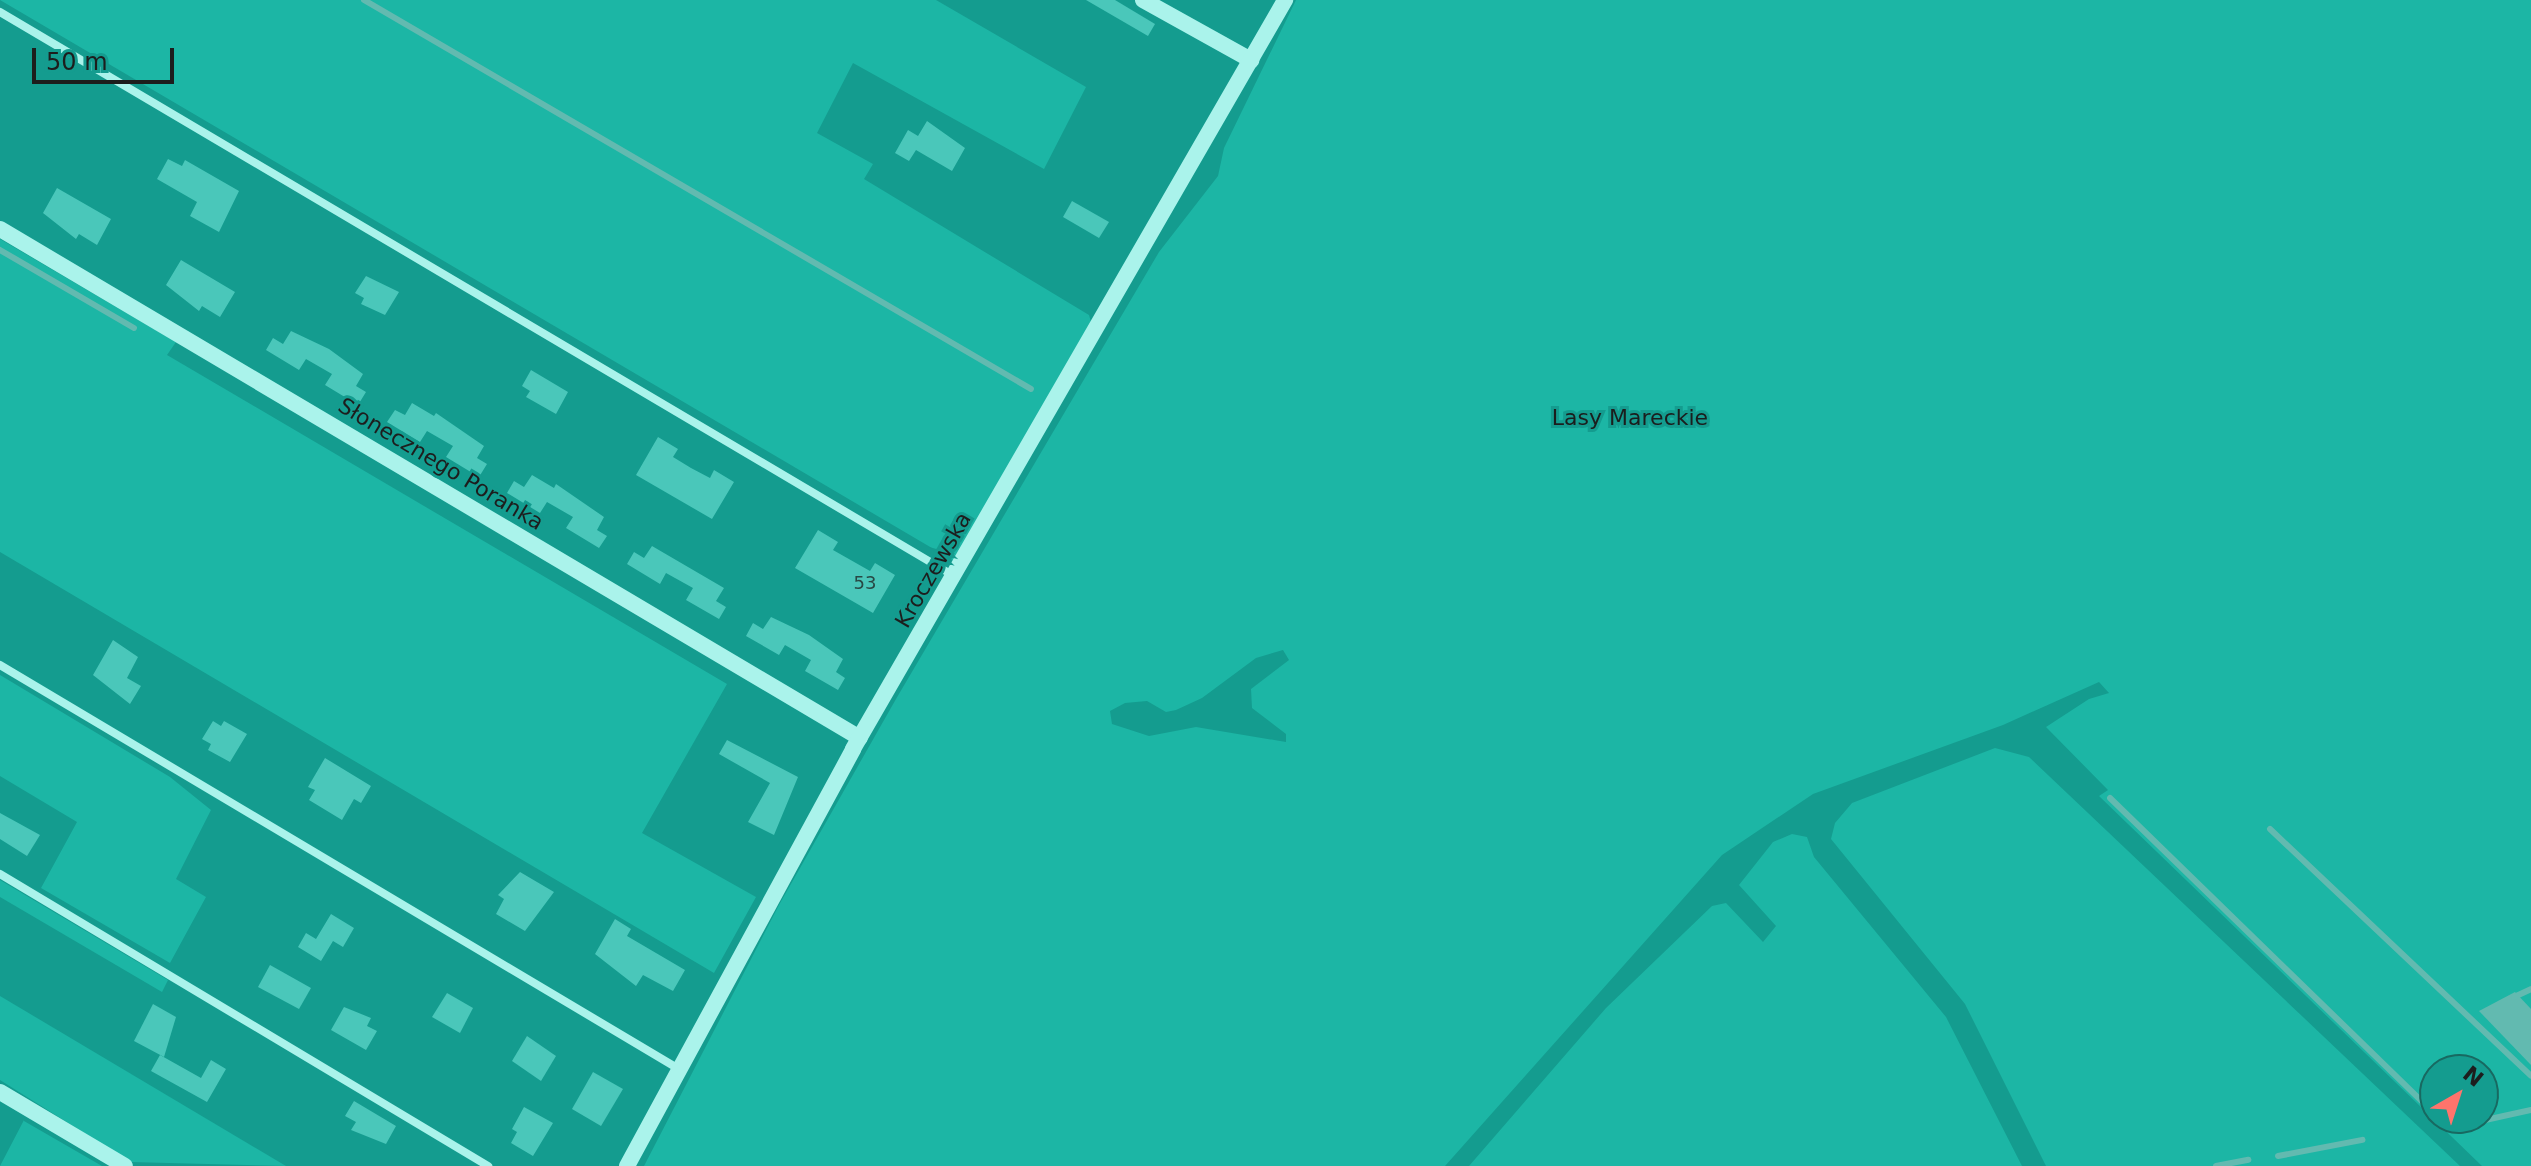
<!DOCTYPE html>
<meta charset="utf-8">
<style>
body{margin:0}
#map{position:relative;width:2531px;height:1166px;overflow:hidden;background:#149c8f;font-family:"DejaVu Sans",sans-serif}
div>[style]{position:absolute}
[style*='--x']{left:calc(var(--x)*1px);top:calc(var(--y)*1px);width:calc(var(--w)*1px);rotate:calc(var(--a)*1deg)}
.green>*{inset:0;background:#1cb6a5}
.water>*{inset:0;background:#62bab0}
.stream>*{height:6px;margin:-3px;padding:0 3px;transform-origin:3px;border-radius:3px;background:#62bab0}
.building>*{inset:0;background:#4ac7ba}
.service>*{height:8px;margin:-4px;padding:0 4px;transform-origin:4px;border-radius:4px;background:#aaf3eb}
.minor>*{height:16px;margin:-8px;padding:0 8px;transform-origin:8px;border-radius:8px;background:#aaf3eb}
span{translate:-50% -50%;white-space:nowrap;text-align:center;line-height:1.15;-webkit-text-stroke:6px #149c8f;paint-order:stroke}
.number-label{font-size:18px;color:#284844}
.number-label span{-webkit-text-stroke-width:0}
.park-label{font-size:22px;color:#1b1d1d}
.street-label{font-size:22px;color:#1d1d1d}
.north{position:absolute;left:2419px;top:1054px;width:80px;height:80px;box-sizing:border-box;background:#149c8f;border:2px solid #186961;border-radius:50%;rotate:39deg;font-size:22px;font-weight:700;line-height:32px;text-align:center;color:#1d1d1d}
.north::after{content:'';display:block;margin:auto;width:28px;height:36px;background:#ff746c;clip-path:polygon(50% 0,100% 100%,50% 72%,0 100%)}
.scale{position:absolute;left:32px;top:48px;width:142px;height:36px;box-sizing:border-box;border:4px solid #1d1d1d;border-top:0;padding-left:10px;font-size:24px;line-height:28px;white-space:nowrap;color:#1d1d1d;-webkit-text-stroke:6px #149c8f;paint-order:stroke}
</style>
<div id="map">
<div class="green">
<i style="clip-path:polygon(0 0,936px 0,1086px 87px,1044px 169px,853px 63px,817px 133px,873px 164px,864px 179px,1089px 315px,1091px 322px,954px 561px)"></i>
<i style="clip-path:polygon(evenodd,1296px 0,2531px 0,2531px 1166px,2482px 1166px,2099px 796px,2108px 790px,2046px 727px,2089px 699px,2109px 693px,2099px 682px,2003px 725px,1813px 794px,1722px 855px,1445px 1166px,644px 1166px,779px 905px,896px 699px,1159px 252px,1218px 176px,1224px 148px,1296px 0,1283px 650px,1289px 660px,1251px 689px,1252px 708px,1286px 734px,1286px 742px,1196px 727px,1149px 736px,1112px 724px,1110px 711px,1125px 703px,1147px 701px,1166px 712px,1176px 710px,1202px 698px,1256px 658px,1283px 650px,1296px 0,2435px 1070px,2483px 1070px,2483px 1118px,2435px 1118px,2435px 1070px)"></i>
<i style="clip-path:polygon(0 239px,176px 342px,167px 355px,727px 684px,642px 833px,756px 897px,714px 973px,0 552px)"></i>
<i style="clip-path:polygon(0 675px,170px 777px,211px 810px,176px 879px,206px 897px,170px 963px,41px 888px,77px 822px,0 776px)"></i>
<i style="clip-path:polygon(1995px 748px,2029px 757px,2460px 1166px,2046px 1166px,1965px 1004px,1831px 839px,1835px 823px,1852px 803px)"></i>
<i style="clip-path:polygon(1792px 834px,1807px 837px,1814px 857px,1946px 1017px,2022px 1166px,1469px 1166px,1606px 1008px,1712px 906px,1726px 903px,1763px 942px,1776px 926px,1739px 885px,1773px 842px)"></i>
<i style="clip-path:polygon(0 880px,168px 980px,162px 992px,0 897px)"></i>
<i style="clip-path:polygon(0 996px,286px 1166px,130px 1162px,0 1080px)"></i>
<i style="clip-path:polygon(24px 1120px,24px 1121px,102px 1166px,0 1166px)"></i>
</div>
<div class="water">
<i style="clip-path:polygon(2515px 992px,2531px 1009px,2531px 1065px,2479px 1011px)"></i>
</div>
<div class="stream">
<i style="--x:364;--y:0;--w:772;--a:30.25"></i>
<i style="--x:0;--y:250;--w:155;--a:30.2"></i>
<i style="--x:2110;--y:798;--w:453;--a:44.2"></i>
<i style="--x:2270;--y:829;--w:359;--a:43.4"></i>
<i style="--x:2514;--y:997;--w:19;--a:-25"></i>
<i style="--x:2439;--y:1118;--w:14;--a:45"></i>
<i style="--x:2449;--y:1128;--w:84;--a:-12.4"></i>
<i style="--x:2278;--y:1156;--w:86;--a:-10.8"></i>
<i style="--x:2216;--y:1166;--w:33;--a:-11"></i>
</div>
<div class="building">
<i style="clip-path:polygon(1086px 0,1115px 0,1155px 24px,1148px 36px)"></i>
<i style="clip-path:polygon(927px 121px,965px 148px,952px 171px,916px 150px,909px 161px,895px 153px,908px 130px,918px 136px)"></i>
<i style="clip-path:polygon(168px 159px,182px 166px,185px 160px,239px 191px,219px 232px,190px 216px,197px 202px,157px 179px)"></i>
<i style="clip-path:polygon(57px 188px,111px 219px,97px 245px,79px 234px,76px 239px,43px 213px)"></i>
<i style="clip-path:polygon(1072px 201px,1109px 222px,1099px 238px,1063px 217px)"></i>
<i style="clip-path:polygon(181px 260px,235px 292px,220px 317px,202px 306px,199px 311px,166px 285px)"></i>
<i style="clip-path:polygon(366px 276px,399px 292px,385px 315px,361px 304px,364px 298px,355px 293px)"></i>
<i style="clip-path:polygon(291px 331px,329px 349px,363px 374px,356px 386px,366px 392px,358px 405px,325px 385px,332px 374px,306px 359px,299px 370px,266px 350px,273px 338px,283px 344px)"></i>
<i style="clip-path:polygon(531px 370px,568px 392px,556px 414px,526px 397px,530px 391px,522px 386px)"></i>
<i style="clip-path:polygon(412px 403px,434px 416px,436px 413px,484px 446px,477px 458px,487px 464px,479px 477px,446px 457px,453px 446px,427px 431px,420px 442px,387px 422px,395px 410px,405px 415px)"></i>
<i style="clip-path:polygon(658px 437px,678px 449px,673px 457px,691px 468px,710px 478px,714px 470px,734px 482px,712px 519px,636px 475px)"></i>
<i style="clip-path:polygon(532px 475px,554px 488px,556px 484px,604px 517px,597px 530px,607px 536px,599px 548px,566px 528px,573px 517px,547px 502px,540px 513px,507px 493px,514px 481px,524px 487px)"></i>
<i style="clip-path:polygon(818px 530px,838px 542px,833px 550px,870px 571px,875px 563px,895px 575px,873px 613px,795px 568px)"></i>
<i style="clip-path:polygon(652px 546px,724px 588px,716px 601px,726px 607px,719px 619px,686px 600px,693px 588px,666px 573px,660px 584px,627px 564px,634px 552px,644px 558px)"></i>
<i style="clip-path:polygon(771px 617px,809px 635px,843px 659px,836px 672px,845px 678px,838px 690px,805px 671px,811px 660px,785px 645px,779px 655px,746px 636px,753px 623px,763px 629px)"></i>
<i style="clip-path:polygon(113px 640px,138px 657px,127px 678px,141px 686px,130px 704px,93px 675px)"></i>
<i style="clip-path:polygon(213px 721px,221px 726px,224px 721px,247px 734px,230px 762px,208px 750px,211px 744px,202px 739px)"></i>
<i style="clip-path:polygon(727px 740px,798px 777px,774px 835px,748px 822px,770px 783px,719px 754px)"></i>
<i style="clip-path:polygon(325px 758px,371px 786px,361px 803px,354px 799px,342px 820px,309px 800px,315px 790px,308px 787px)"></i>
<i style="clip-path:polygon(0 813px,40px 835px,27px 856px,0 839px)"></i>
<i style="clip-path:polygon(520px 872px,554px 892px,525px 931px,496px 914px,504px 899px,498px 895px)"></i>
<i style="clip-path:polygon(331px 914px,354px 928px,343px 947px,333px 941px,321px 961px,298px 947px,306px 933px,316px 939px)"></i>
<i style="clip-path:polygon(615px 919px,631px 929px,627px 936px,685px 970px,673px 991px,643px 975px,636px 986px,595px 954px)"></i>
<i style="clip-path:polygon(270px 965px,311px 988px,299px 1009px,258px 987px)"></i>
<i style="clip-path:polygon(447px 993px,473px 1008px,460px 1033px,432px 1017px)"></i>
<i style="clip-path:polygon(153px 1004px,176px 1017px,164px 1057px,134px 1041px)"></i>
<i style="clip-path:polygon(344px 1007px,371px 1018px,367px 1026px,377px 1031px,366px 1050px,331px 1030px)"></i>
<i style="clip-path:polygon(527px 1036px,556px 1056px,541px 1081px,512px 1061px)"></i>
<i style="clip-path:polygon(160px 1055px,201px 1078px,211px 1060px,226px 1069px,207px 1102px,151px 1071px)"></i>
<i style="clip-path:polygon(593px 1072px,623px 1089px,601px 1126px,572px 1109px)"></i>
<i style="clip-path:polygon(354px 1101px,396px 1126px,386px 1144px,351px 1130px,356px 1122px,345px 1116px)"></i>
<i style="clip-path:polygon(524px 1107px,553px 1123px,533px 1156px,511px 1143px,517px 1132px,512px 1129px)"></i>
</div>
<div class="service">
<i style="--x:0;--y:12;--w:1108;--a:30.59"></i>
<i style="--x:0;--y:665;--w:788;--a:30.76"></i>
<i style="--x:0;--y:874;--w:569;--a:30.89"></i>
</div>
<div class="minor">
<i style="--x:1143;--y:0;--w:124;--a:29.1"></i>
<i style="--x:0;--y:229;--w:999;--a:30.62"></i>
<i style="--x:0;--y:1092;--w:145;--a:30.6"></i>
<i style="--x:627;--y:1166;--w:474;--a:-61.5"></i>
<i style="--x:853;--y:749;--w:865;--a:-60.02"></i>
</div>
<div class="number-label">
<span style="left:865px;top:583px">53</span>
</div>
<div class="park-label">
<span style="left:1630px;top:418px">Lasy Mareckie</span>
</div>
<div class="street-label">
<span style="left:441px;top:464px;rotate:31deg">Słonecznego Poranka</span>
<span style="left:933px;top:570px;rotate:-60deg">Kroczewska</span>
</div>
<div class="north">N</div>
<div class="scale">50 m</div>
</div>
